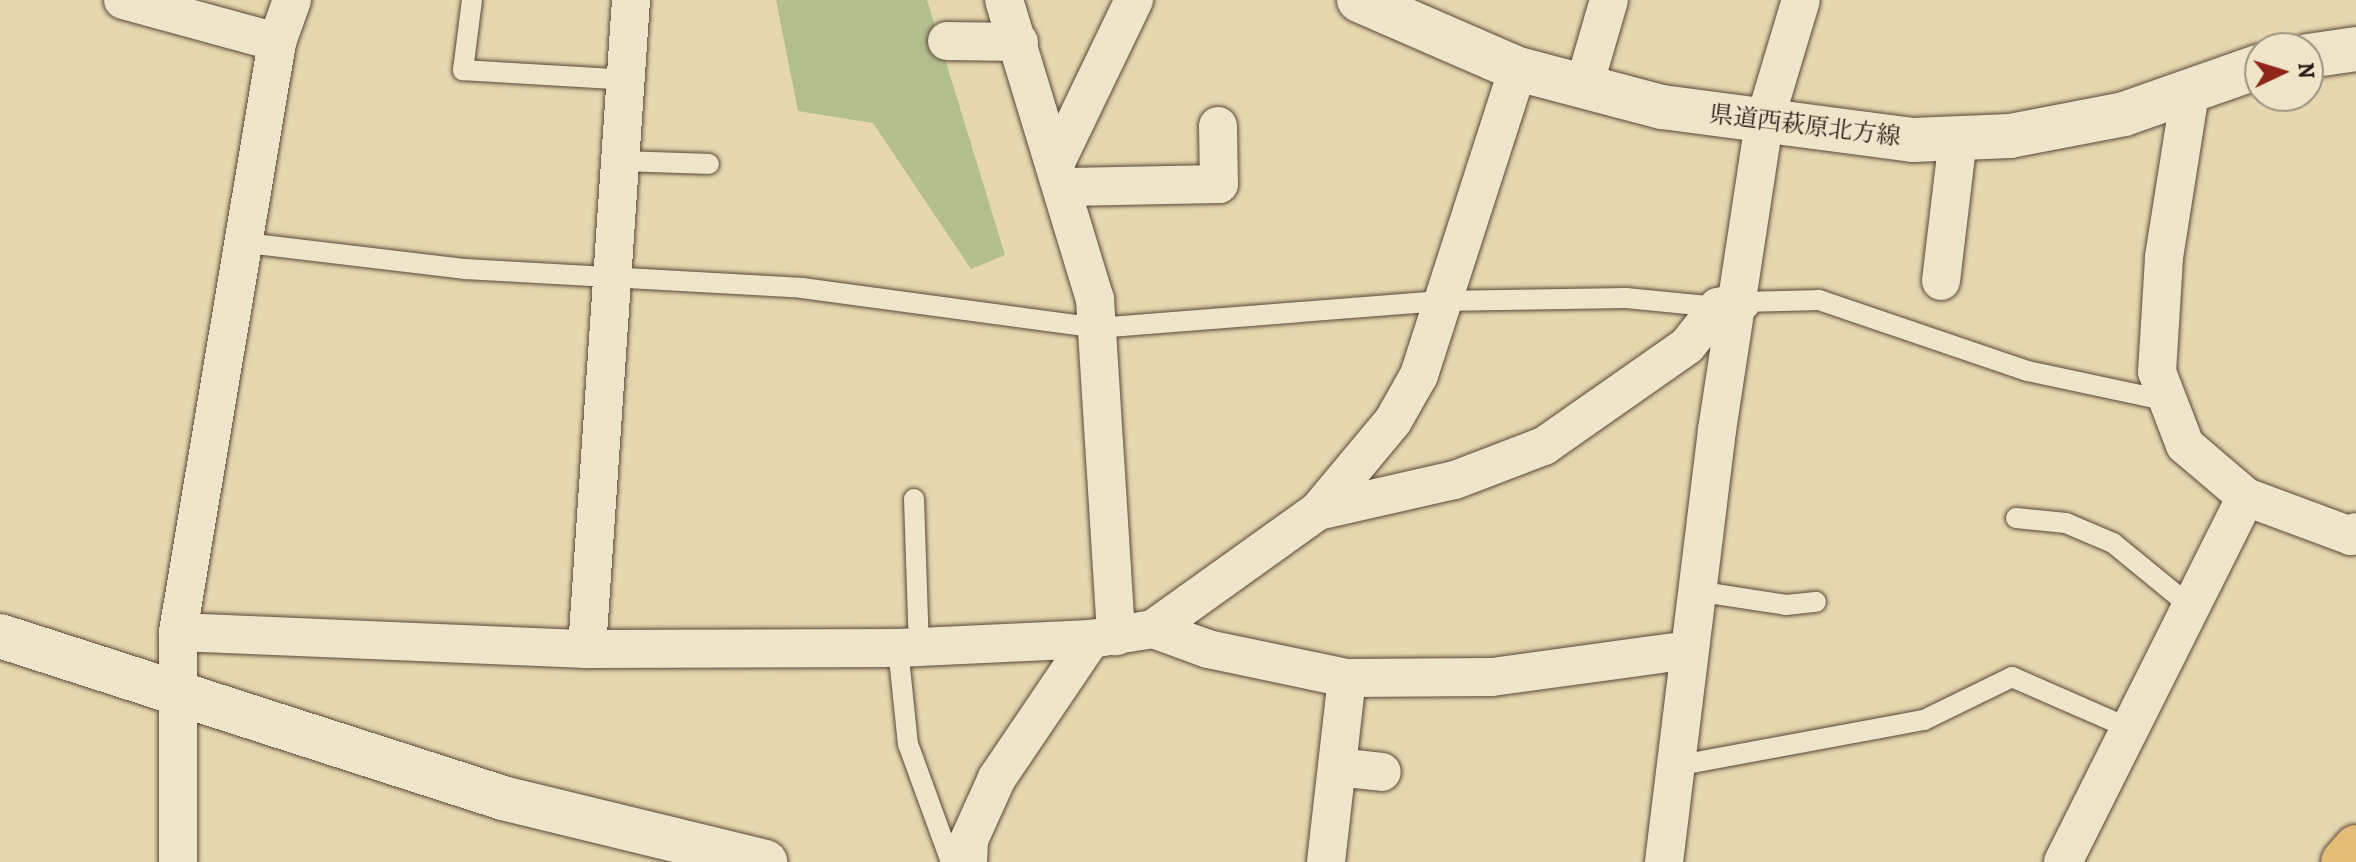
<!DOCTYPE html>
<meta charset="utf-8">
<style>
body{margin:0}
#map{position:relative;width:2356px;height:862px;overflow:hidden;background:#e6d7ae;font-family:Alegreya,"Noto Serif JP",serif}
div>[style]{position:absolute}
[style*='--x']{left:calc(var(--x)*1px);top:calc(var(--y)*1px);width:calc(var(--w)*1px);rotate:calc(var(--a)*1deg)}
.green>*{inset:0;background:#b3bf8c}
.roads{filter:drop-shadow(0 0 2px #58483a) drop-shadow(0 0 2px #58483a)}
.service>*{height:20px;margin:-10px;padding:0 10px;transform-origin:10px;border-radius:10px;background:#efe5ca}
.minor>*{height:38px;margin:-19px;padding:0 19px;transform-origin:19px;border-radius:19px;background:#efe5ca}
.tertiary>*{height:44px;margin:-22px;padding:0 22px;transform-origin:22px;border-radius:22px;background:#efe5ca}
.secondary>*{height:44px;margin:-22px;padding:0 22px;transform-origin:22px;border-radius:22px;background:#efe5ca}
.primary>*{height:44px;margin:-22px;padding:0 22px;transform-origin:22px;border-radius:22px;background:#e3bc77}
span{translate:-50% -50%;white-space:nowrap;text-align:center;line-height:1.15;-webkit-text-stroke:6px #efe5ca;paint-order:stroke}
.street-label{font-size:24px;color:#281914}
.north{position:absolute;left:2244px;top:32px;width:80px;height:80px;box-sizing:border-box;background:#efe5ca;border:2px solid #9f9381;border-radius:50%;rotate:86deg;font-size:22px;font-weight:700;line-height:32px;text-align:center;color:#281914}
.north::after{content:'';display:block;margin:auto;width:28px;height:36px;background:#8f2418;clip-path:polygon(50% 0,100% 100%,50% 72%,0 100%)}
</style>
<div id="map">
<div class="green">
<i style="clip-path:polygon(776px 0,927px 0,1005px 255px,971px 269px,873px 123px,798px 111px)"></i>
</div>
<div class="roads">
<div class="service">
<i style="--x:472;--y:0;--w:71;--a:97.3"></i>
<i style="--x:463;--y:70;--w:166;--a:3.4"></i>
<i style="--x:623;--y:161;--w:86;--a:2"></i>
<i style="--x:247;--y:243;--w:221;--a:6.8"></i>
<i style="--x:466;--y:269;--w:337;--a:3.2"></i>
<i style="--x:802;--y:288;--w:298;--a:7.7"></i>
<i style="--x:1097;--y:328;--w:345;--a:-4.5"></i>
<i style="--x:1441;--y:301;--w:185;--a:-0.9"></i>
<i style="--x:1626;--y:298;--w:92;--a:5.6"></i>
<i style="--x:1741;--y:302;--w:78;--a:-1.5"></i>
<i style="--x:1819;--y:300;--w:221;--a:18.8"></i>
<i style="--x:2028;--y:371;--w:143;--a:12.1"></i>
<i style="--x:914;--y:499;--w:148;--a:88.1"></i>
<i style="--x:2016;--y:518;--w:50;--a:5.7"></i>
<i style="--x:2066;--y:523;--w:51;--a:23.1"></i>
<i style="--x:2113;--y:543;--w:99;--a:39.3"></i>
<i style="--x:1696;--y:591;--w:91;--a:8.8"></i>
<i style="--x:1786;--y:605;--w:30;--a:-6"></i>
<i style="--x:898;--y:648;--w:97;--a:84.1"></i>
<i style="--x:908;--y:744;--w:126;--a:70"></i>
<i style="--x:1675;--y:766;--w:253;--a:-10.5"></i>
<i style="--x:1924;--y:720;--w:98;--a:-26"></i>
<i style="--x:2012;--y:677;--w:130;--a:23.6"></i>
</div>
<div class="minor">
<i style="--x:123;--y:0;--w:160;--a:15.3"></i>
<i style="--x:1004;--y:0;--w:313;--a:73.1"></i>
<i style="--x:1095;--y:299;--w:338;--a:86.4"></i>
<i style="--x:947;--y:41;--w:72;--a:0.8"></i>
<i style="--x:1584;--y:86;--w:90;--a:-73.8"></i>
<i style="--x:2190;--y:93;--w:167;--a:99"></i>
<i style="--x:2164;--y:258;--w:114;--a:93.5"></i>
<i style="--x:2157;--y:372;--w:78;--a:69"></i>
<i style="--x:2185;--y:445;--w:80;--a:40.4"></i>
<i style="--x:2246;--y:497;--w:112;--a:20.4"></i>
<i style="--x:2351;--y:536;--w:6;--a:-39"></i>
<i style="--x:1057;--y:160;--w:178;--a:-64.3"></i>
<i style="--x:1066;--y:187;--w:153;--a:-1.1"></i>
<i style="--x:1219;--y:184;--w:58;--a:-91"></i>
<i style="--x:1941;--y:281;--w:144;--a:-83.2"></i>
<i style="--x:1318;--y:511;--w:140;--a:-12.8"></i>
<i style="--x:1455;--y:480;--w:95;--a:-20.9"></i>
<i style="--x:1544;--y:446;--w:174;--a:-35"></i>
<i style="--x:1687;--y:346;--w:50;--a:-51.5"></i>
<i style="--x:1718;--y:307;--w:24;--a:-12"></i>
<i style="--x:1153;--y:629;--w:59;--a:20"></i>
<i style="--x:1208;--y:649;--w:142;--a:11.8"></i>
<i style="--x:1347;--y:678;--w:145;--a:-0.4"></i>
<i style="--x:1492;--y:677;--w:199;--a:-7.8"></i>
<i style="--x:178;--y:632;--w:409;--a:2.4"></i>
<i style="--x:587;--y:649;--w:311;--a:-0.2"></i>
<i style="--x:898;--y:648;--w:193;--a:-2.7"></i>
<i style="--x:1091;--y:639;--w:63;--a:-9.2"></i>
<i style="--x:1153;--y:629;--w:203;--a:-35.6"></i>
<i style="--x:1318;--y:511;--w:117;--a:-50.2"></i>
<i style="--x:1393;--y:421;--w:53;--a:-60.5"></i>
<i style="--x:1419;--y:375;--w:322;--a:-72.1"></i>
<i style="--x:587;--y:649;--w:650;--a:-86.12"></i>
<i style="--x:1337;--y:767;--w:45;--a:6.3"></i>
<i style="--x:178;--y:862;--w:230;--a:-90"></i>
<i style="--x:178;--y:632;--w:598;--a:-80.47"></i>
<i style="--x:277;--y:42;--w:45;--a:-70.3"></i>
<i style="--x:968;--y:862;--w:22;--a:-87"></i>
<i style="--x:969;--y:840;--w:68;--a:-65.7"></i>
<i style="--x:997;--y:778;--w:168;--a:-55.9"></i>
<i style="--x:1326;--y:862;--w:185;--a:-83.5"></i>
<i style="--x:1664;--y:862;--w:435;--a:-83"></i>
<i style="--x:1717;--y:430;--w:311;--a:-81.3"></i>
<i style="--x:1764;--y:123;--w:128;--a:-73.3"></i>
<i style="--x:2063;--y:862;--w:408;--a:-63.4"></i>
</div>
<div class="tertiary">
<i style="--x:0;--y:636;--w:528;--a:17.85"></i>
<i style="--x:503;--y:798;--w:270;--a:13.7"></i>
</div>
<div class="secondary">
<i style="--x:1359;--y:0;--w:173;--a:23.5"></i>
<i style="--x:1518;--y:69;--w:149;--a:14.8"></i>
<i style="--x:1662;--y:107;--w:253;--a:7.5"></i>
<i style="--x:1913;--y:140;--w:97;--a:-2.4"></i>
<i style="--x:2010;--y:136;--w:116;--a:-10.9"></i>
<i style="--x:2124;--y:114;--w:144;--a:-19.4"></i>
<i style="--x:2308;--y:56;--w:49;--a:-8.3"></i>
</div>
<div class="primary">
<i style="--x:2343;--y:862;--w:20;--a:-49"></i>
</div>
</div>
<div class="street-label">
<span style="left:1805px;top:126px;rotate:7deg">県道西萩原北方線</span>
</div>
<div class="north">N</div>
</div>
